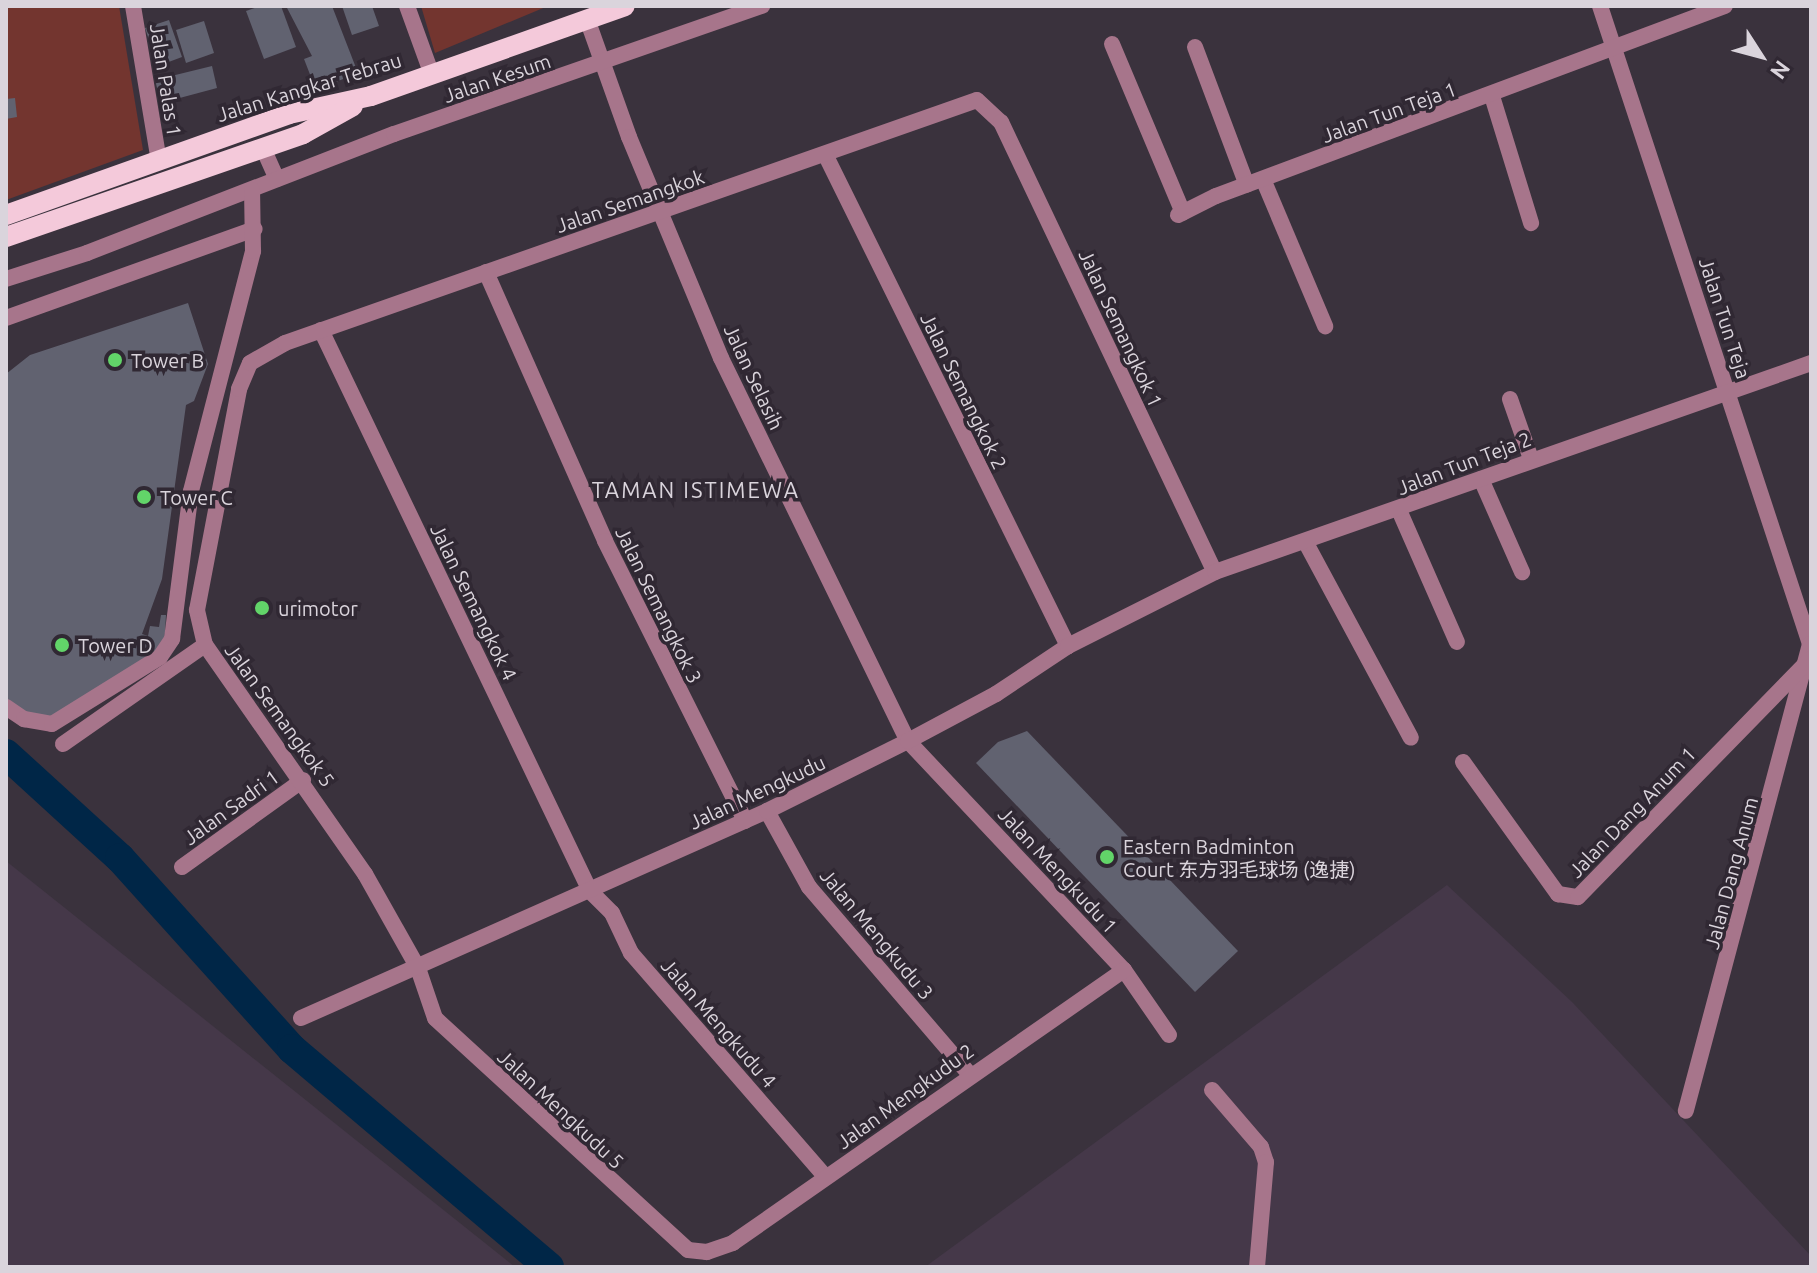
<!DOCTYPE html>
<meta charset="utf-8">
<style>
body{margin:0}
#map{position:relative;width:1817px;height:1273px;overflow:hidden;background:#3a323d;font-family:Ubuntu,"Noto Sans SC",sans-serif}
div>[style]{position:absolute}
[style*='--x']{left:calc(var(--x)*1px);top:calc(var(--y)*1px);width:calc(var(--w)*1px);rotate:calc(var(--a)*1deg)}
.built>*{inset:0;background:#453849}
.green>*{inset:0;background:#73352f}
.river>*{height:30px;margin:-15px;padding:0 15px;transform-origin:15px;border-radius:15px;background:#002647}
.building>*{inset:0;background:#616270}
.street>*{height:16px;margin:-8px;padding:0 8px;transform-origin:8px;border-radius:8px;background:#a7758b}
.primary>*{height:20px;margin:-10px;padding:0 10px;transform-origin:10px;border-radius:10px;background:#f4c9da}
.dots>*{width:22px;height:22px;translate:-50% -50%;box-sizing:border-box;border:4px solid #302833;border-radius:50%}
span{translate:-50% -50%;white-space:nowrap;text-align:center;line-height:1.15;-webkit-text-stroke:7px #302833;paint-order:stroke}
.street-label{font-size:20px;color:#dad4dc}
.poi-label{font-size:20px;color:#dad4dc}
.left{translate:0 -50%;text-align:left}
.neighbourhood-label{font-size:22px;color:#dad4dc;letter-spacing:2px}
.frame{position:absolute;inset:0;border:8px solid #dad4dc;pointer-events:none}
.north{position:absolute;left:1721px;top:16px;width:80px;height:80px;-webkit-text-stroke:6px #302833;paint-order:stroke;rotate:126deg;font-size:22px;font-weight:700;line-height:32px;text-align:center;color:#dad4dc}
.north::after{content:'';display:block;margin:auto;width:28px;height:36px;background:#dad4dc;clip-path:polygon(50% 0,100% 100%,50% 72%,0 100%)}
</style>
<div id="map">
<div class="built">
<i style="clip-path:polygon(6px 861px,515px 1267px,6px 1267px)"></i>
<i style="clip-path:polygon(1447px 885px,1573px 1003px,1811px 1256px,1811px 1267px,925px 1267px)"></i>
</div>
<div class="green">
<i style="clip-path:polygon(6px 6px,119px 6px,143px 150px,6px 200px)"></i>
<i style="clip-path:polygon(421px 6px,548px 6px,435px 53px)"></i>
</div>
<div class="river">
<i style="--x:6;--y:754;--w:154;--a:42.4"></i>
<i style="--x:120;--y:858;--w:257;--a:48"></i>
<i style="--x:292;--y:1049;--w:337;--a:40.3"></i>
</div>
<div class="building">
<i style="clip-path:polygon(260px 6px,281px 6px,296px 47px,264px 59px,246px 11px)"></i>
<i style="clip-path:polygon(286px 6px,332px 6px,358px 73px,316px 90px,304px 59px,312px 56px)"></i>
<i style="clip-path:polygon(342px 6px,372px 6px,379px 26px,352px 35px)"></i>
<i style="clip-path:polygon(169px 20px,182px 57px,158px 66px,145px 28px)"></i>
<i style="clip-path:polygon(204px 21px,214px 53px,186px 63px,176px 30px)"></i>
<i style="clip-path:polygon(212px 66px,217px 88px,161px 103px,155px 80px)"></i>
<i style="clip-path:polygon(15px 98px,17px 117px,6px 119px,6px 99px)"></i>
<i style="clip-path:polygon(188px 303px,208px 364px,194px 401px,186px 405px,162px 579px,142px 634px,148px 636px,150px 626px,159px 627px,161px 615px,166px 615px,164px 649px,56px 719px,21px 715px,6px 702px,6px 374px,30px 355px)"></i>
<i style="clip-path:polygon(1027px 731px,1238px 951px,1195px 992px,976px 763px,998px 742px)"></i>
</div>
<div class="street">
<i style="--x:133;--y:6;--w:157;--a:80.5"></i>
<i style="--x:407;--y:6;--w:73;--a:70.1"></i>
<i style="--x:1600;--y:6;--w:672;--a:71.78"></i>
<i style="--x:1810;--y:644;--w:483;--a:104.9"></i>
<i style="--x:587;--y:19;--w:125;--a:70.4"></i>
<i style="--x:629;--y:137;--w:239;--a:67.4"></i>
<i style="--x:721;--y:358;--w:426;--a:64"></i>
<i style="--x:908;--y:741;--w:315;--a:46.7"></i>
<i style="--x:1124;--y:970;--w:79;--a:55.3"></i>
<i style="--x:1112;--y:44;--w:183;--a:67.2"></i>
<i style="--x:1195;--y:47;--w:147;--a:69.4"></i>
<i style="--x:1492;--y:96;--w:133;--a:72.9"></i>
<i style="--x:263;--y:148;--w:34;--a:66"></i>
<i style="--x:825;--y:154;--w:549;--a:63.72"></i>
<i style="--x:1263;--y:179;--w:160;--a:67.1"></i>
<i style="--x:1178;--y:215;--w:42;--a:-26.6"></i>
<i style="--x:1216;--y:196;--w:543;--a:-20.47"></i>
<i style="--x:486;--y:272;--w:294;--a:66.1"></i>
<i style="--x:605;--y:541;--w:313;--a:63.4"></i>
<i style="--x:6;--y:279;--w:85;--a:-17.8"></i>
<i style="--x:87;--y:253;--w:329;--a:-21.2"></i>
<i style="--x:394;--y:134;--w:390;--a:-19.2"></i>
<i style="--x:6;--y:318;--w:264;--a:-19.7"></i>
<i style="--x:321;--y:330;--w:622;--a:64.38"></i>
<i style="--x:590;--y:891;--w:31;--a:45"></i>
<i style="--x:612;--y:913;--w:44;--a:64.6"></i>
<i style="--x:631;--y:953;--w:297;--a:49"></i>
<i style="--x:1510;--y:399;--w:64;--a:70.7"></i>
<i style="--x:1481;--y:479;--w:102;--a:66.2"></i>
<i style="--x:1399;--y:510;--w:144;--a:66.3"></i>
<i style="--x:1306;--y:543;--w:221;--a:61.7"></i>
<i style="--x:6;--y:707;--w:22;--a:34"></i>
<i style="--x:24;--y:719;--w:28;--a:10"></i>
<i style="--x:52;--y:724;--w:127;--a:-31.8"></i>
<i style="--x:160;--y:657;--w:22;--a:-56"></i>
<i style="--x:172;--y:639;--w:149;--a:-82.7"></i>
<i style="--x:191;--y:491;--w:248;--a:-75.5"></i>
<i style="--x:253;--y:251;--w:61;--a:-90.9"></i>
<i style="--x:63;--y:744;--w:173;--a:-34.9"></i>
<i style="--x:1463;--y:762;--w:163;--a:54.3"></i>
<i style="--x:1558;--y:894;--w:20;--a:9"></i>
<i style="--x:1578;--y:897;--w:332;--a:-45.7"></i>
<i style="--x:767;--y:811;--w:87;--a:61.1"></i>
<i style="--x:809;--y:887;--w:246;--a:49.4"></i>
<i style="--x:182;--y:867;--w:149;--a:-35.7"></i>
<i style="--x:1124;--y:970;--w:477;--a:145.1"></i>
<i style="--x:733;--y:1243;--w:28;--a:161"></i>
<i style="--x:707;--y:1252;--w:19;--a:-174"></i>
<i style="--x:688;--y:1250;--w:343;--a:-137.5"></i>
<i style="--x:435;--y:1018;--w:53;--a:-108.8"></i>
<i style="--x:418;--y:968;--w:108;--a:-119.4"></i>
<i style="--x:365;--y:874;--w:279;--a:-124.9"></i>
<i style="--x:205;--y:645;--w:36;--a:-103"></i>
<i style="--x:197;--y:610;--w:225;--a:-79.2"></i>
<i style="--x:239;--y:389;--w:28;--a:-67"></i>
<i style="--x:250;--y:363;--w:40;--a:-29.7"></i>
<i style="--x:285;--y:343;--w:733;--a:-19.35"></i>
<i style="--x:977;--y:100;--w:33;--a:43"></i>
<i style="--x:1001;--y:122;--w:498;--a:64.6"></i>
<i style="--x:301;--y:1018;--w:510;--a:-23.95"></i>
<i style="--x:767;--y:811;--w:157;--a:-26.4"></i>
<i style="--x:908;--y:741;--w:100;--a:-28.1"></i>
<i style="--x:996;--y:694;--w:87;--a:-33.7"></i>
<i style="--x:1068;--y:646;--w:165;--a:-26.7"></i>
<i style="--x:1215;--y:572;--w:632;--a:-19.32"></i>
<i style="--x:1212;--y:1090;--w:75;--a:49.3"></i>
<i style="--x:1261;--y:1147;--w:16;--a:72"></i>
<i style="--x:1266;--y:1162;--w:105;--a:94.9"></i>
</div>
<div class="primary">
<i style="--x:6;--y:215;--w:300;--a:-19.6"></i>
<i style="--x:289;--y:114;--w:84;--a:-12.4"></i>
<i style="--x:371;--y:96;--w:269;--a:-19.5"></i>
<i style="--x:6;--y:237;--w:314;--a:-19.1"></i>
<i style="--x:303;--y:134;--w:57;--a:-29.2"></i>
</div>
<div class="dots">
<i style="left:115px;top:360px;background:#62d469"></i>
<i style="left:144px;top:497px;background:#62d469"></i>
<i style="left:262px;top:608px;background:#62d469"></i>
<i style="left:62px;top:645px;background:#62d469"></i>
<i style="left:1107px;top:857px;background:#62d469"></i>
</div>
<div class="street-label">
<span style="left:497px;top:78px;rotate:-19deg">Jalan Kesum</span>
<span style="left:166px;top:80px;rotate:81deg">Jalan Palas 1</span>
<span style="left:309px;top:87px;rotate:-17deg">Jalan Kangkar Tebrau</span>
<span style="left:1389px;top:112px;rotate:-20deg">Jalan Tun Teja 1</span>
<span style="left:630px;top:201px;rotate:-19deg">Jalan Semangkok</span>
<span style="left:1725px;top:318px;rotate:72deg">Jalan Tun Teja</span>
<span style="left:1121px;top:328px;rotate:65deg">Jalan Semangkok 1</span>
<span style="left:754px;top:377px;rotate:65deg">Jalan Selasih</span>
<span style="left:964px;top:391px;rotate:64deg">Jalan Semangkok 2</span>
<span style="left:1464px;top:463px;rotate:-21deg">Jalan Tun Teja 2</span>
<span style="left:474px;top:602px;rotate:64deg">Jalan Semangkok 4</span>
<span style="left:659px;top:605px;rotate:64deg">Jalan Semangkok 3</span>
<span style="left:280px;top:715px;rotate:54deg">Jalan Semangkok 5</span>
<span style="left:757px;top:792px;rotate:-25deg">Jalan Mengkudu</span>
<span style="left:231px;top:807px;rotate:-36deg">Jalan Sadri 1</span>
<span style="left:1632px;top:812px;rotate:-46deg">Jalan Dang Anum 1</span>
<span style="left:1058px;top:870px;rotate:47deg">Jalan Mengkudu 1</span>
<span style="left:1731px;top:873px;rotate:-75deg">Jalan Dang Anum</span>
<span style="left:877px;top:934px;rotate:50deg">Jalan Mengkudu 3</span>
<span style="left:719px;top:1023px;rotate:49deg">Jalan Mengkudu 4</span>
<span style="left:905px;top:1096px;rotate:-36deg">Jalan Mengkudu 2</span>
<span style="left:561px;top:1109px;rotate:43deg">Jalan Mengkudu 5</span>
</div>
<div class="poi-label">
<span class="left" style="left:131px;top:360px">Tower B</span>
<span class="left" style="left:160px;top:497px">Tower C</span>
<span class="left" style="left:278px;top:608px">urimotor</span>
<span class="left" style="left:78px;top:645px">Tower D</span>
<span class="left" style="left:1123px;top:858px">Eastern Badminton<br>Court 东方羽毛球场 (逸捷)</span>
</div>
<div class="neighbourhood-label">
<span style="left:696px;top:490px">TAMAN ISTIMEWA</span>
</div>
<div class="frame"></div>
<div class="north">N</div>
</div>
